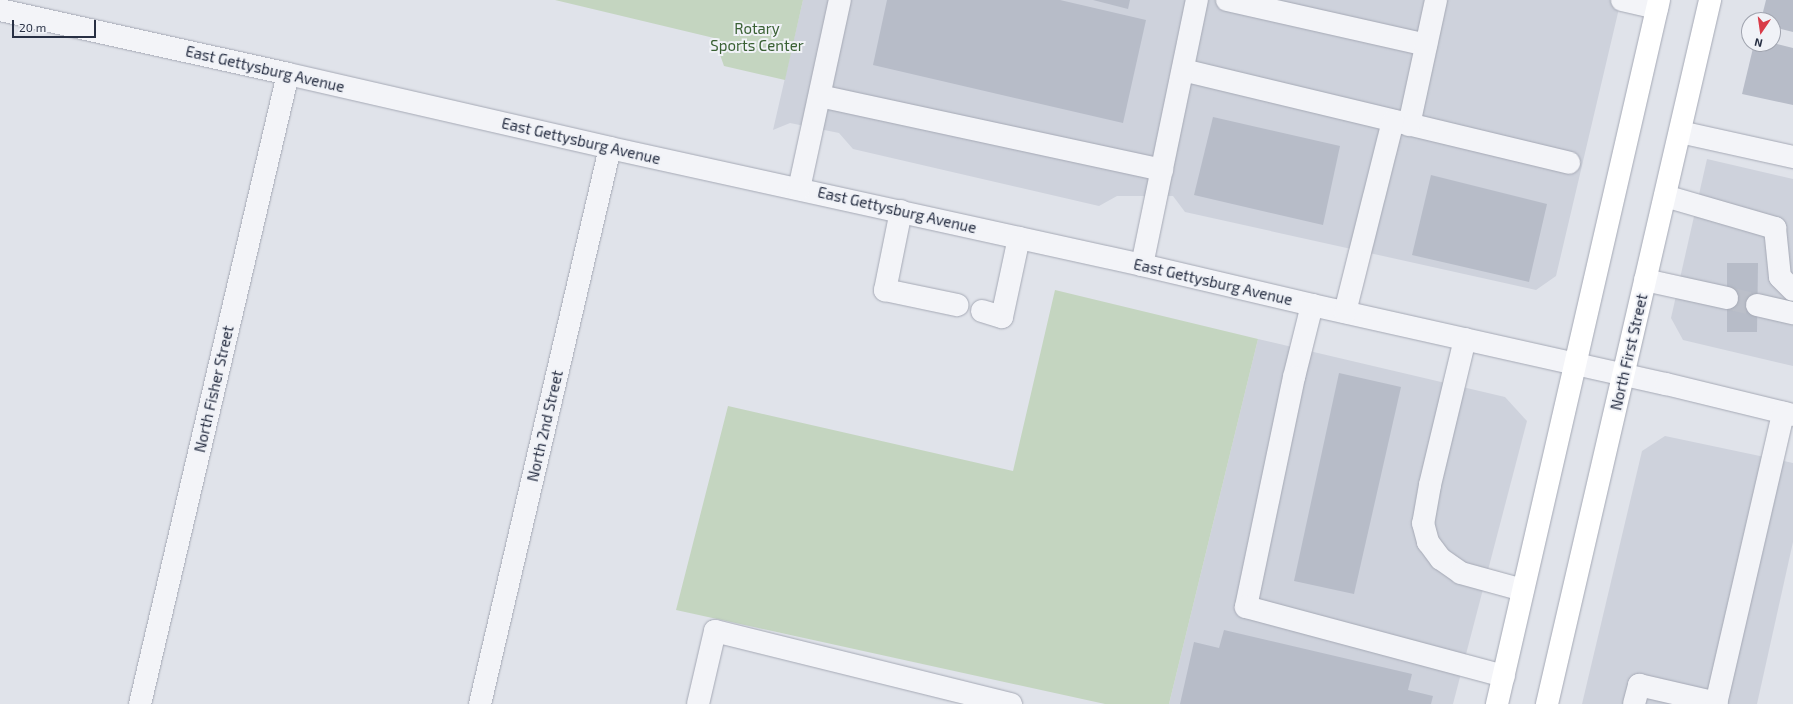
<!DOCTYPE html>
<style>
body{margin:0}
#map{position:relative;width:1793px;height:704px;overflow:hidden;background:#e0e3ea;font-family:"Exo 2",sans-serif}
div>[style]{position:absolute}
[style*='--x']{left:calc(var(--x)*1px);top:calc(var(--y)*1px);width:calc(var(--w)*1px);rotate:calc(var(--a)*1deg)}
.built>*{inset:0;background:#ced2dc}
.green>*{inset:0;background:#c4d5c0}
.building>*{inset:0;background:#b7bcc8}
.minor-tunnel>*{height:22px;margin-top:-11px;transform-origin:0;background:repeating-linear-gradient(90deg,#bbbfc9 0 22px,transparent 0 33px)}
.roads{filter:drop-shadow(0 0 1px #a5a9b5) drop-shadow(0 0 1px #a5a9b5)}
.minor>*{height:22px;margin:-11px;padding:0 11px;transform-origin:11px;border-radius:11px;background:#f3f4f8}
.major>*{height:22px;margin:-11px;padding:0 11px;transform-origin:11px;border-radius:11px;background:#fff}
span{translate:-50% -50%;white-space:nowrap;text-align:center;line-height:1.15;-webkit-text-stroke:4px #f0f2f7;paint-order:stroke}
.park-label{font-size:15px;color:#396033}
.street-label{font-size:15px;color:#272f43}
.north{position:absolute;left:1741px;top:12px;width:40px;height:40px;box-sizing:border-box;background:#f0f2f7;border:1px solid #a0a4af;border-radius:50%;rotate:193deg;font-size:11px;font-weight:700;line-height:16px;text-align:center;color:#272f43}
.north::after{content:'';display:block;margin:auto;width:14px;height:18px;background:#d93b48;clip-path:polygon(50% 0,100% 100%,50% 72%,0 100%)}
.scale{position:absolute;left:12px;top:20px;width:84px;height:18px;box-sizing:border-box;border:2px solid #272f43;border-top:0;padding-left:5px;font-size:12px;line-height:14px;white-space:nowrap;color:#272f43;-webkit-text-stroke:3px #f0f2f7;paint-order:stroke}
</style>
<div id="map">
<div class="built">
<i style="clip-path:polygon(803px 0,1621px 0,1556px 276px,1536px 290px,1185px 212px,1173px 196px,1117px 196px,1099px 206px,853px 149px,839px 133px,790px 123px,773px 130px)"></i>
<i style="clip-path:polygon(1707px 159px,1793px 179px,1793px 366px,1683px 340px,1671px 318px)"></i>
<i style="clip-path:polygon(1258px 339px,1505px 397px,1527px 421px,1453px 704px,1169px 704px)"></i>
<i style="clip-path:polygon(1665px 436px,1793px 463px,1793px 542px,1757px 704px,1582px 704px,1642px 451px)"></i>
</div>
<div class="green">
<i style="clip-path:polygon(555px 0,803px 0,785px 80px,724px 66px,714px 38px)"></i>
<i style="clip-path:polygon(1055px 290px,1258px 339px,1169px 704px,1105px 704px,676px 610px,728px 406px,1013px 471px)"></i>
</div>
<div class="building">
<i style="clip-path:polygon(887px 0,1060px 0,1146px 20px,1123px 123px,873px 65px)"></i>
<i style="clip-path:polygon(1093px 0,1130px 0,1128px 9px)"></i>
<i style="clip-path:polygon(1766px 0,1793px 0,1793px 32px,1773px 27px,1773px 20px,1761px 20px)"></i>
<i style="clip-path:polygon(1773px 43px,1793px 48px,1793px 105px,1742px 94px,1754px 44px)"></i>
<i style="clip-path:polygon(1213px 117px,1340px 146px,1323px 225px,1194px 195px)"></i>
<i style="clip-path:polygon(1431px 175px,1547px 204px,1529px 282px,1412px 255px)"></i>
<i style="clip-path:polygon(1727px 263px,1758px 263px,1757px 332px,1727px 332px)"></i>
<i style="clip-path:polygon(1339px 373px,1401px 387px,1354px 594px,1294px 581px)"></i>
<i style="clip-path:polygon(1224px 630px,1412px 674px,1408px 690px,1433px 696px,1431px 704px,1180px 704px,1194px 642px,1219px 648px)"></i>
</div>
<div class="minor-tunnel">
<i style="--x:1727;--y:298;--w:31;--a:13"></i>
</div>
<div class="roads">
<div class="minor">
<i style="--x:1227;--y:0;--w:204;--a:12.7"></i>
<i style="--x:1622;--y:0;--w:36;--a:13"></i>
<i style="--x:0;--y:10;--w:295;--a:12.5"></i>
<i style="--x:288;--y:74;--w:330;--a:12.9"></i>
<i style="--x:610;--y:148;--w:545;--a:12.4"></i>
<i style="--x:1142;--y:265;--w:175;--a:13.2"></i>
<i style="--x:1312;--y:305;--w:363;--a:12.6"></i>
<i style="--x:1666;--y:384;--w:131;--a:13.7"></i>
<i style="--x:1183;--y:70;--w:397;--a:13.5"></i>
<i style="--x:820;--y:96;--w:350;--a:12.2"></i>
<i style="--x:1409;--y:125;--w:128;--a:-77.8"></i>
<i style="--x:1680;--y:132;--w:116;--a:12.5"></i>
<i style="--x:799;--y:189;--w:193;--a:-77.8"></i>
<i style="--x:1665;--y:196;--w:115;--a:16.2"></i>
<i style="--x:1775;--y:228;--w:49;--a:84.2"></i>
<i style="--x:1780;--y:277;--w:18;--a:45"></i>
<i style="--x:901;--y:211;--w:81;--a:101.4"></i>
<i style="--x:885;--y:290;--w:74;--a:11.8"></i>
<i style="--x:1142;--y:265;--w:271;--a:-78.3"></i>
<i style="--x:1645;--y:280;--w:84;--a:12.4"></i>
<i style="--x:1312;--y:305;--w:74;--a:104"></i>
<i style="--x:1294;--y:377;--w:235;--a:101.8"></i>
<i style="--x:1246;--y:607;--w:267;--a:15"></i>
<i style="--x:1757;--y:305;--w:37;--a:13"></i>
<i style="--x:982;--y:311;--w:21;--a:17"></i>
<i style="--x:1002;--y:317;--w:81;--a:-77.9"></i>
<i style="--x:1345;--y:312;--w:197;--a:-75.9"></i>
<i style="--x:1465;--y:339;--w:150;--a:103.5"></i>
<i style="--x:1430;--y:485;--w:39;--a:100"></i>
<i style="--x:1423;--y:523;--w:20;--a:75"></i>
<i style="--x:1428;--y:542;--w:21;--a:53"></i>
<i style="--x:1441;--y:559;--w:24;--a:35"></i>
<i style="--x:1461;--y:573;--w:64;--a:15.3"></i>
<i style="--x:140;--y:704;--w:647;--a:-76.78"></i>
<i style="--x:480;--y:704;--w:571;--a:-76.84"></i>
<i style="--x:698;--y:704;--w:75;--a:-76.9"></i>
<i style="--x:715;--y:631;--w:305;--a:13.9"></i>
<i style="--x:1634;--y:704;--w:20;--a:-75"></i>
<i style="--x:1639;--y:685;--w:80;--a:13"></i>
<i style="--x:1716;--y:704;--w:299;--a:-77"></i>
</div>
<div class="major">
<i style="--x:1497;--y:704;--w:722;--a:-77.04"></i>
<i style="--x:1547;--y:704;--w:723;--a:-76.96"></i>
</div>
</div>
<div class="park-label">
<span style="left:757px;top:37px">Rotary<br>Sports Center</span>
</div>
<div class="street-label">
<span style="left:265px;top:69px;rotate:13deg">East Gettysburg Avenue</span>
<span style="left:581px;top:141px;rotate:13deg">East Gettysburg Avenue</span>
<span style="left:897px;top:210px;rotate:13deg">East Gettysburg Avenue</span>
<span style="left:1213px;top:282px;rotate:13deg">East Gettysburg Avenue</span>
<span style="left:1629px;top:352px;rotate:-77deg">North First Street</span>
<span style="left:214px;top:389px;rotate:-77deg">North Fisher Street</span>
<span style="left:545px;top:426px;rotate:-77deg">North 2nd Street</span>
</div>
<div class="north">N</div>
<div class="scale">20 m</div>
</div>
